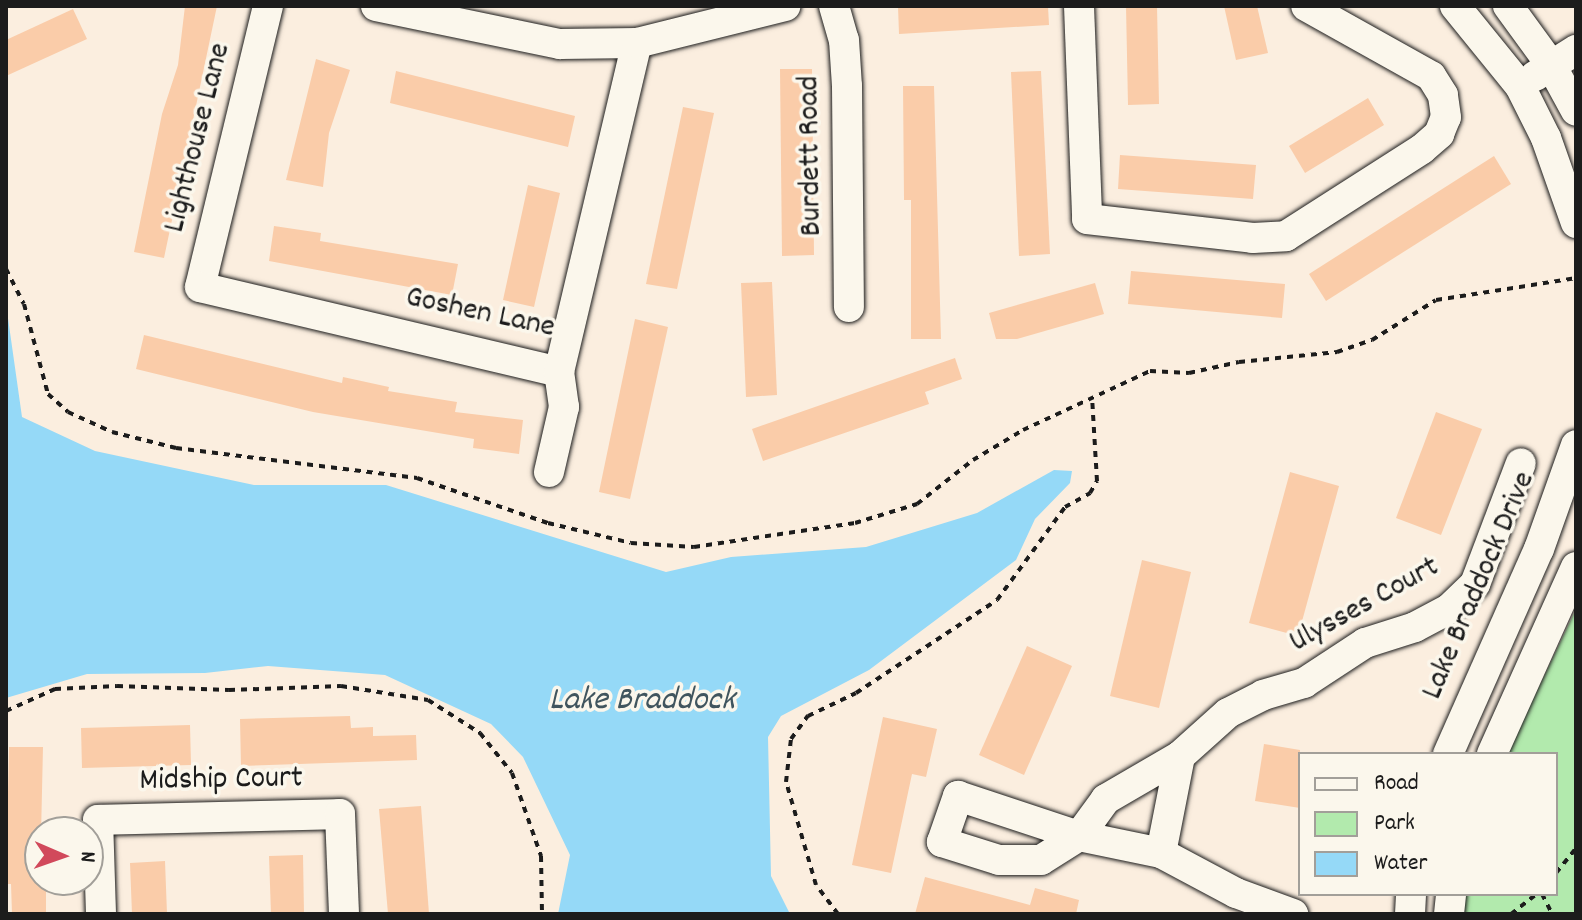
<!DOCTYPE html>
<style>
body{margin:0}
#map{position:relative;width:1582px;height:920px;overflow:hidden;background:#fbeedf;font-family:Dekko,sans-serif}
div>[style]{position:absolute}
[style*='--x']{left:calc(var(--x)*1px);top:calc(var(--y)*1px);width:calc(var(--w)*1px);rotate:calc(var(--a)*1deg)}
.green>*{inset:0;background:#b2eaad}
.water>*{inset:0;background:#95d9f7}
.building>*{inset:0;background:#facca9}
.path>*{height:4px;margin-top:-2px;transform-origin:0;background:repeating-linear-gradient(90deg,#1c1c1c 0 6px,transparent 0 12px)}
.roads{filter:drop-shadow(0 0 2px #1c1c1c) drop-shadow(0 0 2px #1c1c1c)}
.minor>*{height:30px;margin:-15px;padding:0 15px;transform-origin:15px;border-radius:15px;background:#fbf7ec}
span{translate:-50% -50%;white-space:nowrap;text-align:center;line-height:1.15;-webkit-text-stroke:7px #fbf7ec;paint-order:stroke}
.street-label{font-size:32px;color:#1c1c1c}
.water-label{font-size:34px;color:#40555e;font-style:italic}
.frame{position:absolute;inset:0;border:8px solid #1c1c1c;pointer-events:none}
.legend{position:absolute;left:1298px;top:752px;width:260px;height:144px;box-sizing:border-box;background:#fbf7ec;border:2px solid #a29f99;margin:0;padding:10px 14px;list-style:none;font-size:24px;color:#1c1c1c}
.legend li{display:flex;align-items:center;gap:16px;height:40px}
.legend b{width:40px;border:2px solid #a29f99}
.north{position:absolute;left:24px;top:816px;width:80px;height:80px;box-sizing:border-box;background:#fbf7ec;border:2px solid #a29f99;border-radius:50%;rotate:92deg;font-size:22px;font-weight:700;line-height:32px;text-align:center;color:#1c1c1c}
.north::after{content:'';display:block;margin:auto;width:28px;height:36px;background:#d1495b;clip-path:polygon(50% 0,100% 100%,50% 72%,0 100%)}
</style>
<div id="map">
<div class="green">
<i style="clip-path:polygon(1576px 609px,1576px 914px,1463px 914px,1466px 894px,1556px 894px,1556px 754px,1507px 754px)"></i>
</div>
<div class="water">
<i style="clip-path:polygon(6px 304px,22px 417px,95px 451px,254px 485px,386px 485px,666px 572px,731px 557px,866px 547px,977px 513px,1054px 470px,1072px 471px,1070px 483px,1035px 519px,1016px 560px,869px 670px,781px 716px,768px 737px,771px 876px,790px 914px,558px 914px,570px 855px,523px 757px,491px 724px,385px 675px,268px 666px,205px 673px,87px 674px,6px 698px)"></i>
</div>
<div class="building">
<i style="clip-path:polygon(185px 6px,217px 6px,164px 258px,134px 252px,162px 114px,178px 65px)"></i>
<i style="clip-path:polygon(898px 6px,1048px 6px,1049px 25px,899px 34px)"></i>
<i style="clip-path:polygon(1126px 6px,1157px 6px,1159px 104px,1128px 105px)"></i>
<i style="clip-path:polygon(1224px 6px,1257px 6px,1268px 53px,1236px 60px)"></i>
<i style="clip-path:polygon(73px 9px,87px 39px,6px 76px,6px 40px)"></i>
<i style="clip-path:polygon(316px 59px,350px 70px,329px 133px,323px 187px,286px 180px)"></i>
<i style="clip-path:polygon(780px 69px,812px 69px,814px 255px,782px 256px)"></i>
<i style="clip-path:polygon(396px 71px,575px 116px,568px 147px,390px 103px)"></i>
<i style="clip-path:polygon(1041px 71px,1050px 254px,1019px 256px,1011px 72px)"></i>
<i style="clip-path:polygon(903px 86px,934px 86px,941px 339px,911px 339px,911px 200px,904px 200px)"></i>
<i style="clip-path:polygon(1368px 98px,1384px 125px,1305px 173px,1289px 146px)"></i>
<i style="clip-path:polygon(683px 107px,714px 113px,677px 289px,646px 284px)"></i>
<i style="clip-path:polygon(1120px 155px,1256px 165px,1253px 199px,1118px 189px)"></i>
<i style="clip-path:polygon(1494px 156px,1511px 184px,1326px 301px,1309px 274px)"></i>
<i style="clip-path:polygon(528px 185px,560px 193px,534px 307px,503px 300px)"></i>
<i style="clip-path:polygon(274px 226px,321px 233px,320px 241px,458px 264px,452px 295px,269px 261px)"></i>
<i style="clip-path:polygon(1131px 271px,1285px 284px,1282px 318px,1128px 304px)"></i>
<i style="clip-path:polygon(772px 282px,777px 395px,746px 397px,741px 283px)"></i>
<i style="clip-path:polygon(1095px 283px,1104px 314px,1017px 339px,996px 339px,989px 313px)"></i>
<i style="clip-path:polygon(635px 319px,668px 327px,630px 499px,599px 492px)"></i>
<i style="clip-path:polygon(144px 335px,342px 383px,343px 377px,389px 387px,388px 391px,457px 402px,455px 412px,523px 420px,519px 454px,473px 448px,474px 439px,313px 412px,136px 369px)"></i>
<i style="clip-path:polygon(955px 358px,962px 379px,925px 392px,929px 404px,763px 461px,752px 429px)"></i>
<i style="clip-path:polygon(1436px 412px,1482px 429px,1441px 535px,1396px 518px)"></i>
<i style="clip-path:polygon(1290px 472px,1339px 486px,1298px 636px,1249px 623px)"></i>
<i style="clip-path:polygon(1142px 560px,1191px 572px,1159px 708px,1110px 696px)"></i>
<i style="clip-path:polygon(1027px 646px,1072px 666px,1024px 775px,979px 755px)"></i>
<i style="clip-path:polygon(350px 716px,351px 728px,373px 727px,373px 736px,416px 735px,417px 760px,241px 766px,240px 719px)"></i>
<i style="clip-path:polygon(883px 717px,937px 729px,926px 777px,912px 774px,891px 873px,852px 865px)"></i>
<i style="clip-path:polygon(190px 725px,191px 765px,82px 768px,81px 728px)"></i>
<i style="clip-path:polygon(1264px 744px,1300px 750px,1300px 808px,1255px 801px)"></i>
<i style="clip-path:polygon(9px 747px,43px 747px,40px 880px,46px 880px,46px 914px,12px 914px,11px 884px,6px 884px)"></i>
<i style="clip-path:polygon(421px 806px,429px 914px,388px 914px,379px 809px)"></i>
<i style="clip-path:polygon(303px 855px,304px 914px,271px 914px,269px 856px)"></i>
<i style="clip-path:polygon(165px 861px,167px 914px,132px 914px,130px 863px)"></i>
<i style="clip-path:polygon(925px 877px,1030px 905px,1035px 888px,1079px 900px,1076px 914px,915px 914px)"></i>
</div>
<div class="path">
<i style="--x:6;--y:269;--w:39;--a:63"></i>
<i style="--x:24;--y:304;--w:93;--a:75.1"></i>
<i style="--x:48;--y:394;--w:27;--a:42"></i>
<i style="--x:68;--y:412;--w:48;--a:24.4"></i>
<i style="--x:112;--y:432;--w:66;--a:14"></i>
<i style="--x:176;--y:448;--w:243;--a:7.1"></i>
<i style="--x:417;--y:478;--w:139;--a:19"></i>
<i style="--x:548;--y:523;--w:85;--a:13.5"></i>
<i style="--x:631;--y:543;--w:63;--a:3.6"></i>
<i style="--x:694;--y:547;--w:163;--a:-8.5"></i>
<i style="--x:855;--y:523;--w:65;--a:-17"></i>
<i style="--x:917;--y:504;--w:71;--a:-38.2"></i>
<i style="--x:973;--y:460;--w:58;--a:-31"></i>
<i style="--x:1023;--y:430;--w:140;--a:-24.9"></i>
<i style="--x:1150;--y:371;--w:39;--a:3"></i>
<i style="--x:1189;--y:373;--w:51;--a:-12.4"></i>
<i style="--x:1239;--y:362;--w:99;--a:-5.8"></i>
<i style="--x:1337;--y:352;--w:37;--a:-19"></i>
<i style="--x:1372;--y:340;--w:75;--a:-32"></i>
<i style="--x:1436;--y:300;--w:142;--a:-8.9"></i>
<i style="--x:6;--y:711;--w:54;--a:-24.2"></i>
<i style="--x:55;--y:689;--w:62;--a:-2.8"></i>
<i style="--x:117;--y:686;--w:112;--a:2"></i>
<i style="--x:229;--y:690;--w:112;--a:-2"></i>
<i style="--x:341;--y:686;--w:88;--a:9.1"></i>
<i style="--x:428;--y:700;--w:62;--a:32.4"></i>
<i style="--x:480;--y:733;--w:51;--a:51.3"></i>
<i style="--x:512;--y:773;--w:88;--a:70.7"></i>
<i style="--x:541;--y:856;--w:58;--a:89"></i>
<i style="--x:1556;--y:873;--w:32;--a:-51"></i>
<i style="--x:1542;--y:894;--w:22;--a:63"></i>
<i style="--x:838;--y:914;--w:36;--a:-127"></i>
<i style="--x:816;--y:885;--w:107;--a:-106.2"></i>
<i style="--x:786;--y:782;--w:43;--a:-83.4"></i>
<i style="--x:791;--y:739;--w:29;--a:-54"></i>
<i style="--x:808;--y:716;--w:53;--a:-25.6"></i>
<i style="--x:856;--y:693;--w:169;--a:-33.4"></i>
<i style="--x:997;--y:600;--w:115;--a:-53.8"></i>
<i style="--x:1065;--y:507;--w:29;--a:-29"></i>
<i style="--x:1090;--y:493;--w:14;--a:-60"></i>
<i style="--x:1097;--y:481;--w:83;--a:-93.4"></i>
<i style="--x:1511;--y:914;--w:33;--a:-38"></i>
</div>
<div class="roads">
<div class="minor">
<i style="--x:268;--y:6;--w:289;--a:103.6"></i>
<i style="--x:200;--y:287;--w:369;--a:13.3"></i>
<i style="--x:559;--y:372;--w:338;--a:-76.7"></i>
<i style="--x:376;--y:6;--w:188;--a:11.7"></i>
<i style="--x:560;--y:44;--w:77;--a:-0.7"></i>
<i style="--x:637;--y:43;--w:153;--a:-14"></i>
<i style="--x:834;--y:6;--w:35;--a:74"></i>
<i style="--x:844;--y:40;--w:46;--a:86.3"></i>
<i style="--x:847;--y:86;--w:221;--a:89.5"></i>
<i style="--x:1079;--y:6;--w:213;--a:87.8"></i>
<i style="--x:1087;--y:219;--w:167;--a:6.5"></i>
<i style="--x:1253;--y:238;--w:33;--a:-3"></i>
<i style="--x:1286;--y:236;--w:161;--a:-32.6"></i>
<i style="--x:1422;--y:149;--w:23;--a:-41"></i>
<i style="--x:1439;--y:134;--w:18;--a:-68"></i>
<i style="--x:1446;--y:117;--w:22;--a:-98"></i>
<i style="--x:1443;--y:95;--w:22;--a:-122"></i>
<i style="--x:1431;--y:76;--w:143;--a:-150.8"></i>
<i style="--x:1455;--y:6;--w:103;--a:50.9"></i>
<i style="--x:1520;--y:86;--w:58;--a:63.4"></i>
<i style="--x:1546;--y:138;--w:90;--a:70.6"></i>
<i style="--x:1508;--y:6;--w:73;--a:53.9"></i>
<i style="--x:1551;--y:65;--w:52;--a:61.5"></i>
<i style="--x:1535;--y:76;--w:49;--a:-32.4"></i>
<i style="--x:549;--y:472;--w:67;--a:-77"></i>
<i style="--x:564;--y:407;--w:35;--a:-98"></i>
<i style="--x:1448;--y:754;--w:224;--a:-66.1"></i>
<i style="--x:1539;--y:549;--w:110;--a:-70.4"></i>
<i style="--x:1492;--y:754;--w:205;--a:-65.8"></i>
<i style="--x:1180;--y:756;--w:86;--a:149.8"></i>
<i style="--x:1106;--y:799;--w:46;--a:126.1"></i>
<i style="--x:1079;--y:836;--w:45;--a:147.7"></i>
<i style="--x:1041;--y:860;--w:42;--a:180"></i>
<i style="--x:999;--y:860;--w:60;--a:-162.5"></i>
<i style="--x:942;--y:842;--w:49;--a:-70.8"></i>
<i style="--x:958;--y:796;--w:127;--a:18.3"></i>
<i style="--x:1079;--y:836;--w:84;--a:11.7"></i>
<i style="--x:1161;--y:853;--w:85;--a:28.1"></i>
<i style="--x:1236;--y:893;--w:61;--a:20.2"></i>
<i style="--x:1161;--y:853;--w:99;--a:-78.9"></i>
<i style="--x:1180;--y:756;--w:64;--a:-41.9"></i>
<i style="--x:1228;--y:713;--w:39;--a:-27"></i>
<i style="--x:1263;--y:695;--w:43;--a:-16.3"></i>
<i style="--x:1304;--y:683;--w:73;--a:-33.3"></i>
<i style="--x:1365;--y:643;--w:52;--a:-17.7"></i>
<i style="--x:1415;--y:627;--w:40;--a:-28"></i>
<i style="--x:1450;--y:608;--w:35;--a:-44"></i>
<i style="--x:1475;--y:584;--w:129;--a:-69.2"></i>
<i style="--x:101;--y:914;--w:94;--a:-91.8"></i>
<i style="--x:98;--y:820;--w:242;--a:-1.4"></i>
<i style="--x:340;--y:814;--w:100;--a:87.7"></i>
<i style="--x:1410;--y:914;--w:20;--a:-87"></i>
<i style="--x:1449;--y:914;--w:20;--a:-84"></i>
</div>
</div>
<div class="street-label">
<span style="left:199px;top:138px;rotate:-76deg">Lighthouse Lane</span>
<span style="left:812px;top:156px;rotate:-91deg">Burdett Road</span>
<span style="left:480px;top:314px;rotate:12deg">Goshen Lane</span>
<span style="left:1480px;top:586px;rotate:-67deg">Lake Braddock Drive</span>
<span style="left:1365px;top:606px;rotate:-29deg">Ulysses Court</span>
<span style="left:221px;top:781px;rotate:-1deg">Midship Court</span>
</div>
<div class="water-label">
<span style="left:642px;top:702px">Lake Braddock</span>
</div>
<div class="frame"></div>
<ul class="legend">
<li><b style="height:10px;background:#fbf7ec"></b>Road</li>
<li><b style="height:22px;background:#b2eaad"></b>Park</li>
<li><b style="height:22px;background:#95d9f7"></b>Water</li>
</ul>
<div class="north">N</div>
</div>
